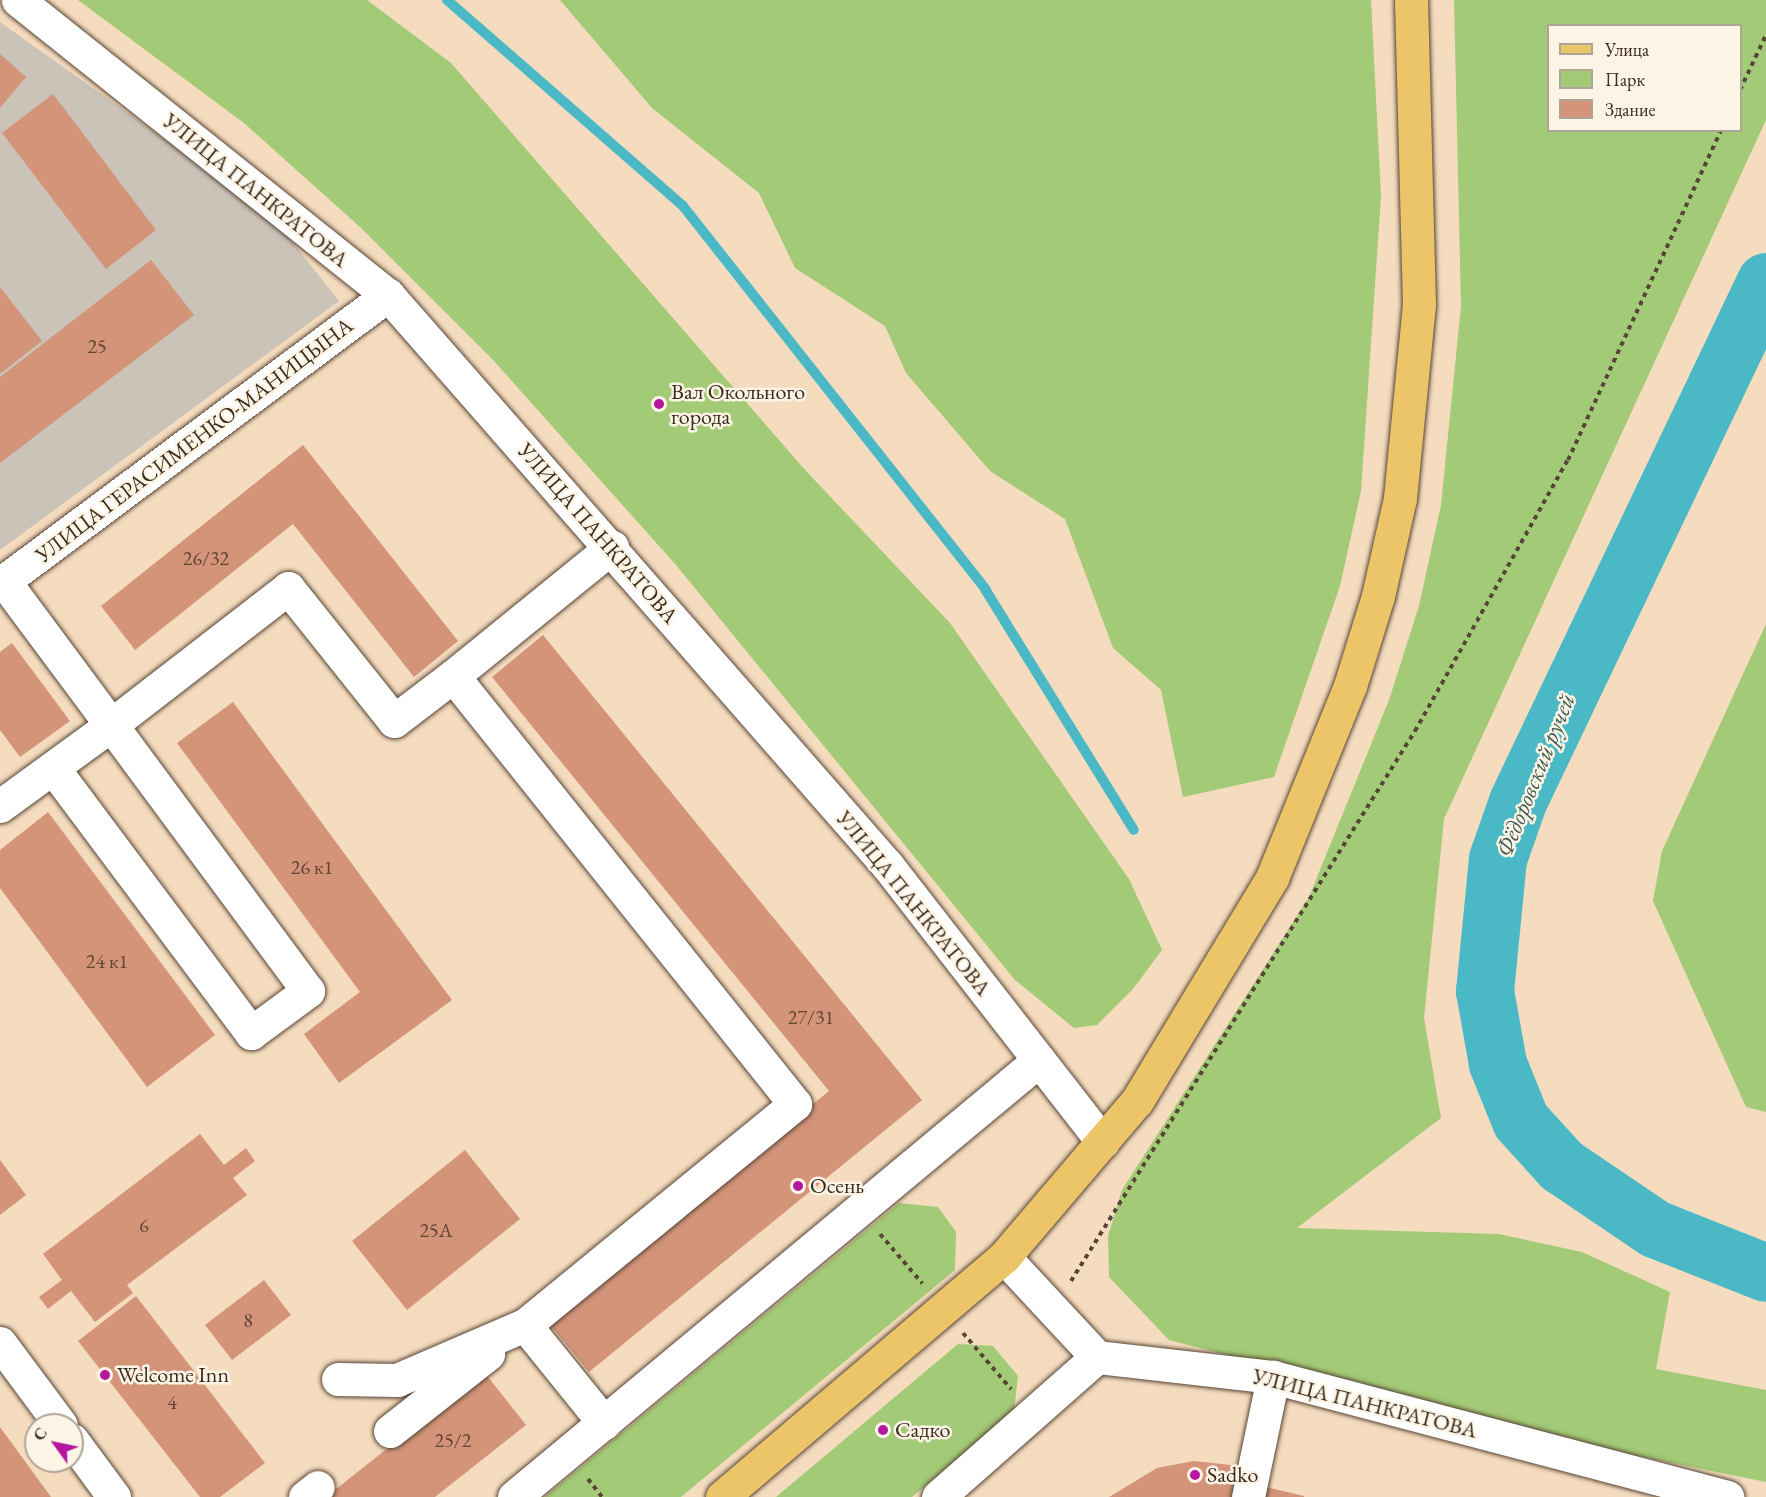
<!DOCTYPE html>
<meta charset="utf-8">
<style>
body{margin:0}
#map{position:relative;width:1766px;height:1497px;overflow:hidden;background:#f5dcbf;font-family:"EB Garamond",serif}
div>[style]{position:absolute}
[style*='--x']{left:calc(var(--x)*1px);top:calc(var(--y)*1px);width:calc(var(--w)*1px);rotate:calc(var(--a)*1deg)}
.industrial>*{inset:0;background:#cbc3b8}
.green>*{inset:0;background:#a3ca76}
.stream>*{height:10px;margin:-5px;padding:0 5px;transform-origin:5px;border-radius:5px;background:#4bb8c6}
.river>*{height:58px;margin:-29px;padding:0 29px;transform-origin:29px;border-radius:29px;background:#4bb8c6}
.building>*{inset:0;background:#d3947a}
.path>*{height:4px;margin-top:-2px;transform-origin:0;background:repeating-linear-gradient(90deg,#574536 0 4.5px,transparent 0 9px)}
.roads{filter:drop-shadow(0 0 2px #574536) drop-shadow(0 0 2px #574536)}
.minor>*{height:33px;margin:-16.5px;padding:0 16.5px;transform-origin:16.5px;border-radius:16.5px;background:#fff}
.major>*{height:33px;margin:-16.5px;padding:0 16.5px;transform-origin:16.5px;border-radius:16.5px;background:#edc569}
.dots>*{width:16px;height:16px;translate:-50% -50%;box-sizing:border-box;border:3px solid #fcf5e5;border-radius:50%}
span{translate:-50% -50%;white-space:nowrap;text-align:center;line-height:1.15;-webkit-text-stroke:5px #fcf5e5;paint-order:stroke}
.number-label{font-size:20px;color:#614435}
.number-label span{-webkit-text-stroke-width:0}
.street-label{font-size:22px;color:#3b2a1e}
.poi-label{font-size:22px;color:#3b2a1e}
.left{translate:0 -50%;text-align:left}
.water-label{font-size:24px;color:#415c59;font-style:italic}
.legend{position:absolute;left:1547px;top:24px;width:195px;height:108px;box-sizing:border-box;background:#fcf5e5;border:2px solid #afa495;margin:0;padding:8px 10px;list-style:none;font-size:18px;color:#3b2a1e}
.legend li{display:flex;align-items:center;gap:12px;height:30px}
.legend b{width:30px;border:2px solid #afa495}
.north{position:absolute;left:24px;top:1413px;width:60px;height:60px;box-sizing:border-box;background:#fcf5e5;border:2px solid #afa495;border-radius:50%;rotate:303deg;font-size:16px;font-weight:700;line-height:24px;text-align:center;color:#3b2a1e}
.north::after{content:'';display:block;margin:auto;width:21px;height:27px;background:#b5179e;clip-path:polygon(50% 0,100% 100%,50% 72%,0 100%)}
</style>
<div id="map">
<div class="industrial">
<i style="clip-path:polygon(0 22px,271px 215px,339px 301px,0 550px)"></i>
</div>
<div class="green">
<i style="clip-path:polygon(78px 0,367px 0,451px 63px,806px 471px,950px 623px,1129px 879px,1162px 950px,1133px 989px,1097px 1025px,1074px 1028px,1015px 980px,676px 565px,494px 361px,360px 227px,244px 123px)"></i>
<i style="clip-path:polygon(560px 0,1371px 0,1381px 196px,1361px 491px,1340px 586px,1274px 777px,1183px 797px,1161px 690px,1113px 648px,1065px 519px,990px 471px,906px 373px,885px 326px,795px 268px,759px 193px,652px 108px)"></i>
<i style="clip-path:polygon(evenodd,1454px 0,1766px 0,1766px 120px,1444px 819px,1424px 1018px,1441px 1118px,1297px 1228px,1499px 1234px,1582px 1252px,1670px 1292px,1656px 1369px,1766px 1390px,1766px 1482px,1540px 1436px,1169px 1340px,1109px 1277px,1108px 1236px,1122px 1190px,1309px 897px,1389px 700px,1419px 606px,1441px 505px,1461px 306px,1454px 0,1548px 26px,1740px 26px,1740px 130px,1548px 130px,1548px 26px)"></i>
<i style="clip-path:polygon(1766px 624px,1766px 1112px,1746px 1107px,1653px 901px,1662px 851px)"></i>
<i style="clip-path:polygon(899px 1203px,938px 1207px,956px 1232px,955px 1270px,681px 1497px,545px 1497px)"></i>
<i style="clip-path:polygon(958px 1344px,993px 1346px,1018px 1376px,1014px 1411px,912px 1497px,776px 1497px)"></i>
</div>
<div class="stream">
<i style="--x:447;--y:0;--w:313;--a:41.1"></i>
<i style="--x:683;--y:206;--w:488;--a:51.7"></i>
<i style="--x:985;--y:589;--w:283;--a:58.3"></i>
</div>
<div class="river">
<i style="--x:1766;--y:282;--w:576;--a:115.5"></i>
<i style="--x:1518;--y:802;--w:60;--a:109.3"></i>
<i style="--x:1498;--y:859;--w:133;--a:95.6"></i>
<i style="--x:1485;--y:991;--w:74;--a:79.9"></i>
<i style="--x:1498;--y:1064;--w:61;--a:68"></i>
<i style="--x:1521;--y:1121;--w:61;--a:47.7"></i>
<i style="--x:1562;--y:1166;--w:112;--a:34.1"></i>
<i style="--x:1655;--y:1229;--w:119;--a:21.6"></i>
</div>
<div class="building">
<i style="clip-path:polygon(0 54px,26px 77px,0 108px)"></i>
<i style="clip-path:polygon(53px 94px,156px 230px,106px 269px,2px 133px)"></i>
<i style="clip-path:polygon(151px 260px,194px 315px,0 463px,0 377px)"></i>
<i style="clip-path:polygon(0 287px,42px 341px,0 374px)"></i>
<i style="clip-path:polygon(303px 445px,458px 641px,414px 677px,293px 524px,135px 650px,101px 606px)"></i>
<i style="clip-path:polygon(543px 635px,922px 1100px,589px 1372px,547px 1321px,829px 1091px,492px 677px)"></i>
<i style="clip-path:polygon(12px 643px,70px 721px,20px 757px,0 730px,0 652px)"></i>
<i style="clip-path:polygon(233px 702px,452px 1000px,339px 1083px,304px 1034px,360px 992px,177px 743px)"></i>
<i style="clip-path:polygon(48px 812px,215px 1035px,147px 1087px,0 888px,0 850px)"></i>
<i style="clip-path:polygon(200px 1134px,224px 1165px,246px 1148px,255px 1161px,233px 1178px,247px 1195px,127px 1285px,133px 1293px,95px 1322px,71px 1291px,48px 1309px,39px 1297px,62px 1280px,43px 1254px)"></i>
<i style="clip-path:polygon(465px 1150px,520px 1219px,407px 1310px,352px 1241px)"></i>
<i style="clip-path:polygon(0 1160px,26px 1195px,0 1215px)"></i>
<i style="clip-path:polygon(264px 1280px,291px 1315px,232px 1360px,205px 1325px)"></i>
<i style="clip-path:polygon(136px 1296px,265px 1463px,220px 1497px,200px 1497px,78px 1341px)"></i>
<i style="clip-path:polygon(484px 1372px,526px 1425px,435px 1497px,326px 1497px)"></i>
<i style="clip-path:polygon(0 1427px,51px 1497px,0 1497px)"></i>
<i style="clip-path:polygon(1194px 1461px,1249px 1467px,1242px 1497px,1109px 1497px,1157px 1468px)"></i>
<i style="clip-path:polygon(1253px 1484px,1304px 1496px,1304px 1497px,1250px 1497px)"></i>
</div>
<div class="path">
<i style="--x:1740;--y:90;--w:61;--a:-64.7"></i>
<i style="--x:880;--y:1234;--w:65;--a:49.4"></i>
<i style="--x:1071;--y:1281;--w:649;--a:-57.98"></i>
<i style="--x:1415;--y:731;--w:311;--a:-60.6"></i>
<i style="--x:1568;--y:460;--w:364;--a:-65.1"></i>
<i style="--x:963;--y:1333;--w:74;--a:49.4"></i>
<i style="--x:588;--y:1479;--w:23;--a:52"></i>
</div>
<div class="roads">
<div class="minor">
<i style="--x:18;--y:0;--w:473;--a:38.6"></i>
<i style="--x:388;--y:295;--w:758;--a:48.8"></i>
<i style="--x:887;--y:865;--w:351;--a:52.1"></i>
<i style="--x:0;--y:584;--w:484;--a:-36.7"></i>
<i style="--x:453;--y:676;--w:205;--a:-39.1"></i>
<i style="--x:53;--y:768;--w:331;--a:53.2"></i>
<i style="--x:251;--y:1033;--w:71;--a:-36.4"></i>
<i style="--x:308;--y:991;--w:331;--a:-126.5"></i>
<i style="--x:111;--y:725;--w:224;--a:-37.7"></i>
<i style="--x:288;--y:588;--w:170;--a:51.4"></i>
<i style="--x:394;--y:721;--w:74;--a:-37.3"></i>
<i style="--x:453;--y:676;--w:548;--a:51.37"></i>
<i style="--x:795;--y:1104;--w:349;--a:140.7"></i>
<i style="--x:525;--y:1325;--w:126;--a:51.1"></i>
<i style="--x:0;--y:806;--w:137;--a:-36.1"></i>
<i style="--x:111;--y:725;--w:179;--a:-126.6"></i>
<i style="--x:1004;--y:1257;--w:137;--a:47.1"></i>
<i style="--x:1097;--y:1357;--w:177;--a:6.5"></i>
<i style="--x:1273;--y:1377;--w:470;--a:14.8"></i>
<i style="--x:0;--y:1343;--w:102;--a:53.4"></i>
<i style="--x:338;--y:1379;--w:59;--a:1"></i>
<i style="--x:397;--y:1380;--w:139;--a:-23.3"></i>
<i style="--x:390;--y:1431;--w:125;--a:-38.2"></i>
<i style="--x:72;--y:1440;--w:71;--a:53.6"></i>
<i style="--x:305;--y:1497;--w:16;--a:-38"></i>
<i style="--x:514;--y:1497;--w:683;--a:-39.77"></i>
<i style="--x:938;--y:1497;--w:212;--a:-41.4"></i>
<i style="--x:1248;--y:1497;--w:123;--a:-78.2"></i>
</div>
<div class="major">
<i style="--x:722;--y:1497;--w:370;--a:-40.4"></i>
<i style="--x:1004;--y:1257;--w:205;--a:-49.6"></i>
<i style="--x:1137;--y:1101;--w:261;--a:-58.8"></i>
<i style="--x:1272;--y:878;--w:207;--a:-67.9"></i>
<i style="--x:1350;--y:686;--w:94;--a:-72.7"></i>
<i style="--x:1378;--y:596;--w:100;--a:-77.3"></i>
<i style="--x:1400;--y:498;--w:194;--a:-84.4"></i>
<i style="--x:1419;--y:305;--w:305;--a:-91.5"></i>
</div>
</div>
<div class="dots">
<i style="left:659px;top:404px;background:#b5179e"></i>
<i style="left:798px;top:1186px;background:#b5179e"></i>
<i style="left:105px;top:1375px;background:#b5179e"></i>
<i style="left:883px;top:1430px;background:#b5179e"></i>
<i style="left:1195px;top:1475px;background:#b5179e"></i>
</div>
<div class="number-label">
<span style="left:97px;top:346px">25</span>
<span style="left:206px;top:558px">26/32</span>
<span style="left:312px;top:867px">26 к1</span>
<span style="left:107px;top:961px">24 к1</span>
<span style="left:811px;top:1017px">27/31</span>
<span style="left:144px;top:1225px">6</span>
<span style="left:436px;top:1230px">25А</span>
<span style="left:248px;top:1320px">8</span>
<span style="left:172px;top:1402px">4</span>
<span style="left:453px;top:1440px">25/2</span>
</div>
<div class="street-label">
<span style="left:256px;top:190px;rotate:39deg">УЛИЦА ПАНКРАТОВА</span>
<span style="left:194px;top:440px;rotate:-37deg">УЛИЦА ГЕРАСИМЕНКО-МАНИЦЫНА</span>
<span style="left:598px;top:533px;rotate:49deg">УЛИЦА ПАНКРАТОВА</span>
<span style="left:914px;top:903px;rotate:51deg">УЛИЦА ПАНКРАТОВА</span>
<span style="left:1365px;top:1403px;rotate:14deg">УЛИЦА ПАНКРАТОВА</span>
</div>
<div class="poi-label">
<span class="left" style="left:671px;top:404px">Вал Окольного<br>города</span>
<span class="left" style="left:810px;top:1186px">Осень</span>
<span class="left" style="left:117px;top:1375px">Welcome Inn</span>
<span class="left" style="left:895px;top:1430px">Садко</span>
<span class="left" style="left:1207px;top:1475px">Sadko</span>
</div>
<div class="water-label">
<span style="left:1535px;top:775px;rotate:-68deg">Фёдоровский ручей</span>
</div>
<ul class="legend">
<li><b style="height:8px;background:#edc569"></b>Улица</li>
<li><b style="height:16px;background:#a3ca76"></b>Парк</li>
<li><b style="height:16px;background:#d3947a"></b>Здание</li>
</ul>
<div class="north">С</div>
</div>
